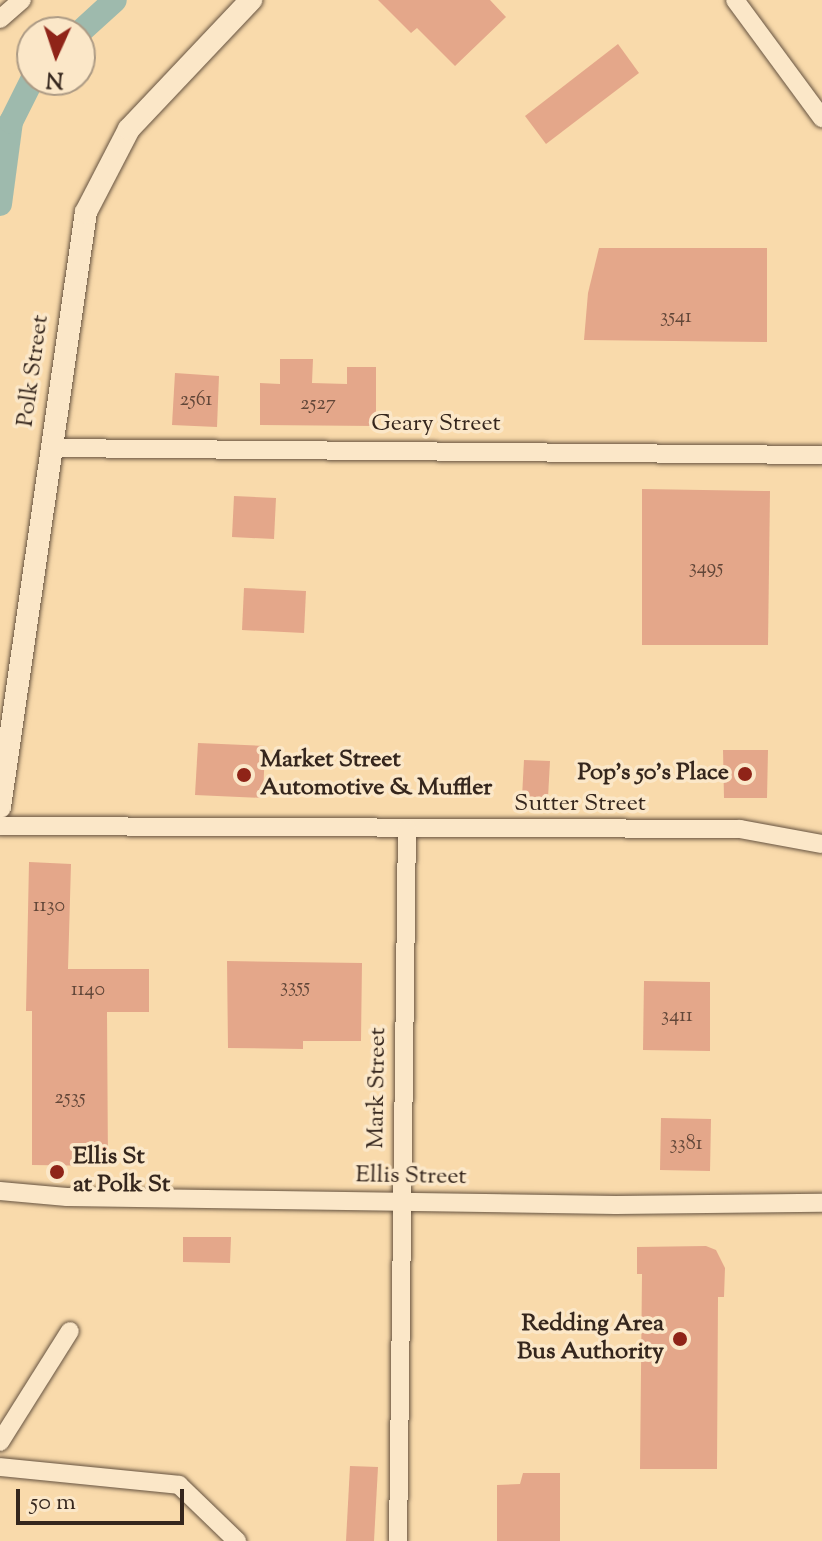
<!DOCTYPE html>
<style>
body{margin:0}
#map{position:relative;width:822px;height:1541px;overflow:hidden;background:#f9daab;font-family:"Sorts Mill Goudy",serif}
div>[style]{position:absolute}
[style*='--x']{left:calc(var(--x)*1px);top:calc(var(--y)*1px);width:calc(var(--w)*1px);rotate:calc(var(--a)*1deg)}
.canal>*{height:24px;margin:-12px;padding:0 12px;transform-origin:12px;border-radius:12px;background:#9ebaad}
.building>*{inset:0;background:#e4a78a}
.roads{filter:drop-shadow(0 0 2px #665340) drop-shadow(0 0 2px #665340)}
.minor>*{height:18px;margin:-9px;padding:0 9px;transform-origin:9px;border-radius:9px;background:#fbe7c8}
.tertiary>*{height:22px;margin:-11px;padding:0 11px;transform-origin:11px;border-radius:11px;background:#fbe7c8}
.dots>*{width:22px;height:22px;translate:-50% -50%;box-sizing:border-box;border:4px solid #fbe7c8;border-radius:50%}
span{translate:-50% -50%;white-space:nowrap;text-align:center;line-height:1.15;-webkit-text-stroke:7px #fbe7c8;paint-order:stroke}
.number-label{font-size:20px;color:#614638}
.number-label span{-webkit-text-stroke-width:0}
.street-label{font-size:24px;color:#35261d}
.poi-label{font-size:24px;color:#35261d;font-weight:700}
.left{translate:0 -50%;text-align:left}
.right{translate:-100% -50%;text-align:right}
.north{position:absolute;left:16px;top:16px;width:80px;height:80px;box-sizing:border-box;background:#fbe7c8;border:2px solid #ac9a84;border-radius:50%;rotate:183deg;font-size:22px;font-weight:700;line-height:32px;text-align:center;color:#35261d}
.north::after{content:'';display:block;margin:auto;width:28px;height:36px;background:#8f2418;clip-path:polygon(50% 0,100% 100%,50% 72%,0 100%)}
.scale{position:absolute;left:16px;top:1489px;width:168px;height:36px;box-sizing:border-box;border:4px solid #35261d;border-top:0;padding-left:10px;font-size:24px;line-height:28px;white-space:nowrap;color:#35261d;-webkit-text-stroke:6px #fbe7c8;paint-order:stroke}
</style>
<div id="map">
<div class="canal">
<i style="--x:80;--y:32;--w:47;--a:-42.4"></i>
<i style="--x:0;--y:204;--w:83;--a:-82.4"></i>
<i style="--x:11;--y:122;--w:47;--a:-63.4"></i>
</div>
<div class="building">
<i style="clip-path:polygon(378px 0,490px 0,506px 17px,455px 66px,417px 28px,411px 33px)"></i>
<i style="clip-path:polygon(618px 44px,639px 73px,546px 144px,525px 116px)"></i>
<i style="clip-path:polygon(599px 248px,767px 248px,767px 342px,584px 340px,588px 293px)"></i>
<i style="clip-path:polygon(280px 359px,313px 359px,312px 383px,347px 384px,347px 367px,376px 367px,376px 426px,260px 425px,260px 383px,280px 384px)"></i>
<i style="clip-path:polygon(175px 373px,219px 376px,217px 427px,172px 425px)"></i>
<i style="clip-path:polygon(642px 489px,770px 491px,768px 645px,642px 645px)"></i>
<i style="clip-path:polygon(234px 496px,276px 498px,274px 539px,232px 537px)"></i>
<i style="clip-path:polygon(244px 588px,306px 591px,304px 633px,242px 630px)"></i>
<i style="clip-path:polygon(198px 743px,265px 746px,263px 798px,195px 795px)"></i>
<i style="clip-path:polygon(723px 750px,768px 750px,767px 798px,724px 798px)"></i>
<i style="clip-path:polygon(524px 760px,550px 761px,548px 798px,522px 797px)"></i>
<i style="clip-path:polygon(29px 862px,71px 864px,68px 969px,149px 969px,149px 1012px,107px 1012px,108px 1166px,32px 1165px,32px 1011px,26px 1011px)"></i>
<i style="clip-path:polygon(227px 961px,362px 963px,361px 1041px,303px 1041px,303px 1049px,228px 1048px)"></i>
<i style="clip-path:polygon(644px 981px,710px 982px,710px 1051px,643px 1050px)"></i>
<i style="clip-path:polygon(661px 1118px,711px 1119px,710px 1171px,660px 1170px)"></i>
<i style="clip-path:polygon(183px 1237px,231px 1237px,230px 1263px,183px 1262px)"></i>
<i style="clip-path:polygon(706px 1246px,716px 1250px,725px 1268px,724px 1297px,718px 1297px,717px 1469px,640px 1469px,642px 1274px,637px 1274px,637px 1247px)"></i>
<i style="clip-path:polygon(350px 1466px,378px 1467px,374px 1541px,346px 1541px)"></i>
<i style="clip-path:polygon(523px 1473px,560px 1473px,560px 1541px,497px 1541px,497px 1485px,520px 1484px)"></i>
</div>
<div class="roads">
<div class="minor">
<i style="--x:735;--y:0;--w:147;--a:53.6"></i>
<i style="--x:0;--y:19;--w:29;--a:-41"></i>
<i style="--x:50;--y:448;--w:772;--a:0.52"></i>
<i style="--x:0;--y:826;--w:740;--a:0.23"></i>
<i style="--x:740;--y:829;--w:83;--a:10.4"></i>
<i style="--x:0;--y:1191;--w:67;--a:5.1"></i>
<i style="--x:67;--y:1197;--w:549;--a:0.83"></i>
<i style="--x:616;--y:1205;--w:206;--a:-0.6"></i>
<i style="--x:0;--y:1442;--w:131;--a:-57.8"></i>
<i style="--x:0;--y:1467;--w:180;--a:5.7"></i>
<i style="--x:179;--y:1485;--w:81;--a:44"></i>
<i style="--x:398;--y:1541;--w:712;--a:-89.28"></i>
</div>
<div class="tertiary">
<i style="--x:0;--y:807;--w:601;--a:-81.78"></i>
<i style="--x:86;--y:212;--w:93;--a:-62.6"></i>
<i style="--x:129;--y:129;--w:178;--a:-46.6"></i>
</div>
</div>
<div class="dots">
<i style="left:745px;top:774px;background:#8f2418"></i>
<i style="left:244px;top:775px;background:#8f2418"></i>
<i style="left:57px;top:1172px;background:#8f2418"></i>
<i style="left:680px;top:1339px;background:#8f2418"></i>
</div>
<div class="number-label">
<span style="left:676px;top:317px">3541</span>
<span style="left:196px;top:400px">2561</span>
<span style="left:318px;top:404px">2527</span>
<span style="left:706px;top:568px">3495</span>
<span style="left:49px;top:906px">1130</span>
<span style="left:295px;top:987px">3355</span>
<span style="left:88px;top:990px">1140</span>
<span style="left:677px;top:1016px">3411</span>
<span style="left:70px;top:1098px">2535</span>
<span style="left:686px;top:1144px">3381</span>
</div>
<div class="street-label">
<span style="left:34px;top:371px;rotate:-82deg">Polk Street</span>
<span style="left:436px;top:425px">Geary Street</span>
<span style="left:580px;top:805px">Sutter Street</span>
<span style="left:378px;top:1088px;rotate:-89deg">Mark Street</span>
<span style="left:411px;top:1177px;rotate:1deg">Ellis Street</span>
</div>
<div class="poi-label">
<span class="left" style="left:260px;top:775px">Market Street<br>Automotive &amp; Muffler</span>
<span class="right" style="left:729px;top:774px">Pop's 50's Place</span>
<span class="left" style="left:73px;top:1172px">Ellis St<br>at Polk St</span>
<span class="right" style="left:664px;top:1339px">Redding Area<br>Bus Authority</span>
</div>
<div class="north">N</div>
<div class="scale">50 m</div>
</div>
